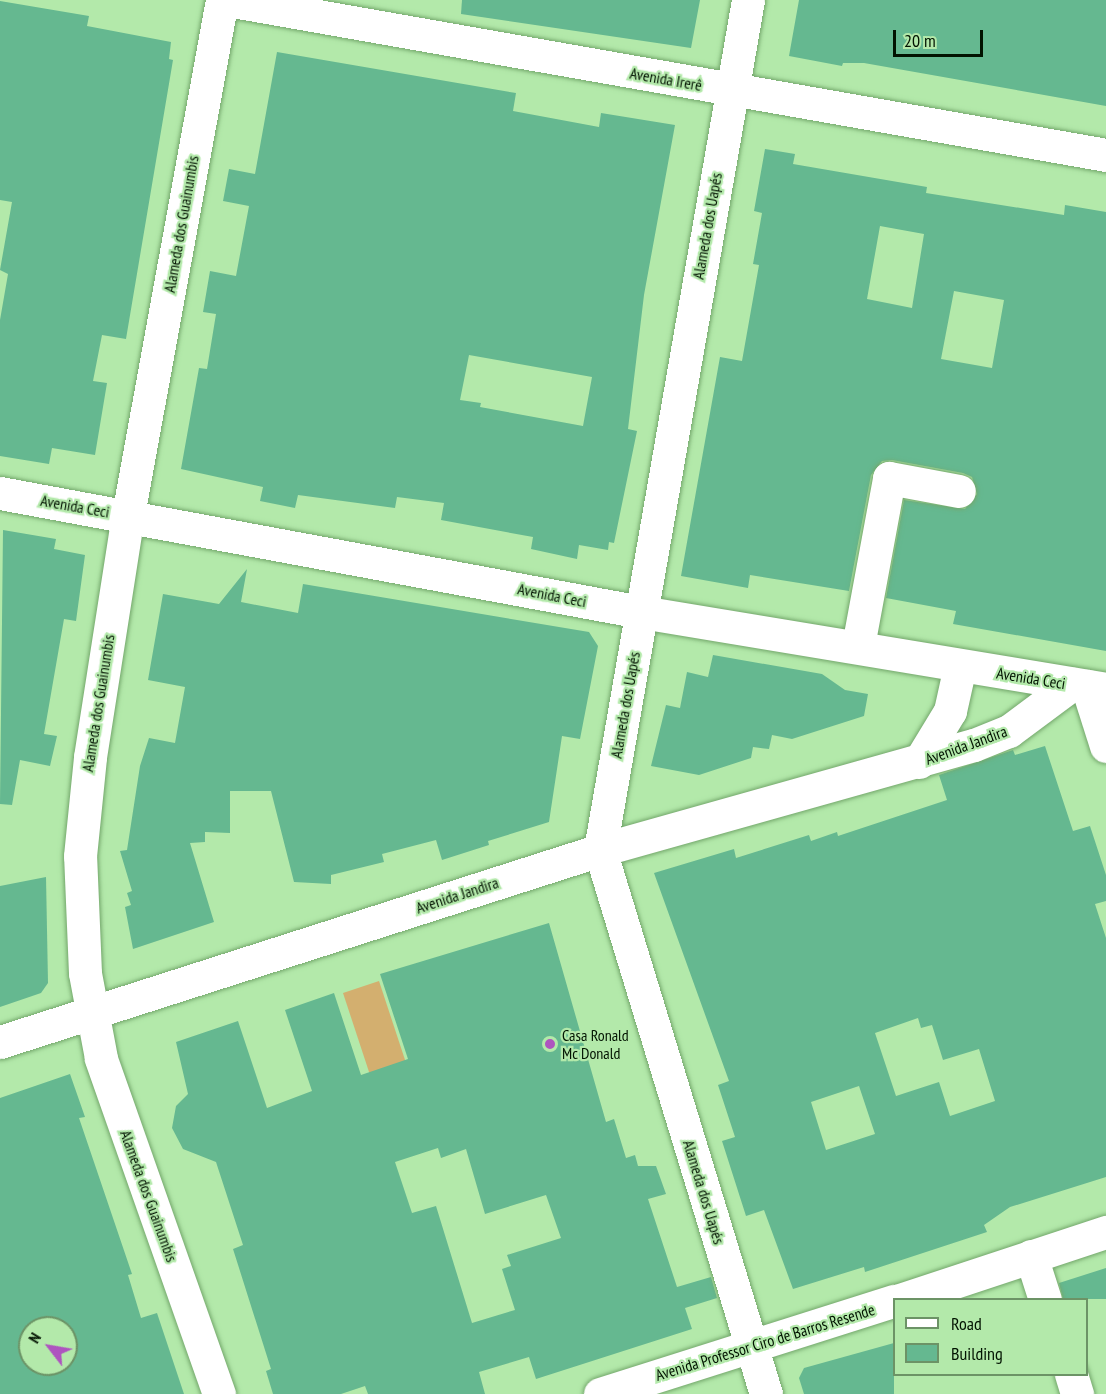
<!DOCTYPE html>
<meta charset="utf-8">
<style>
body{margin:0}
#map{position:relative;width:1106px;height:1394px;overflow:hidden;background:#b3e9aa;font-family:"PT Sans Narrow",sans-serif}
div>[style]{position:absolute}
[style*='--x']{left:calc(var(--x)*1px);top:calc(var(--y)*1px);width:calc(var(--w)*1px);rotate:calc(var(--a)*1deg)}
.green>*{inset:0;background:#d3af6f}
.building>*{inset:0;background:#65b890}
.roads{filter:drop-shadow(0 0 2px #73a76b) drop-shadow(0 0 2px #73a76b)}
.minor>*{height:33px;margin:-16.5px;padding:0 16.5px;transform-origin:16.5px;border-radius:16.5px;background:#fff}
.dots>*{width:16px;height:16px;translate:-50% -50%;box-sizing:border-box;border:3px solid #b3e9aa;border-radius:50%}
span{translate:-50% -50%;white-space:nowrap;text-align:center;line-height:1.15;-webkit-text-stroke:4.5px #b3e9aa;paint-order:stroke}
.street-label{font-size:16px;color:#021301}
.poi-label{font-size:16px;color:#021301}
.left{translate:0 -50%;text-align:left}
.legend{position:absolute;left:893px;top:1298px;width:195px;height:78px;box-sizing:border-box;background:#b3e9aa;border:2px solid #6c9366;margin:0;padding:8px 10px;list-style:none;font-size:18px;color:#021301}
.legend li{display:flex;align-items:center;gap:12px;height:30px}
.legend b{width:30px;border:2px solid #6c9366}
.north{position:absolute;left:18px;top:1316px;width:60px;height:60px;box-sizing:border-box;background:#b3e9aa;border:2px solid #6c9366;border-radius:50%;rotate:301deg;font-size:16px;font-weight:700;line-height:24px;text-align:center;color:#021301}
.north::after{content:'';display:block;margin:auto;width:21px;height:27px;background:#ae54bf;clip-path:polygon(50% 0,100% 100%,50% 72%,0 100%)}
.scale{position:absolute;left:893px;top:30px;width:90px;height:27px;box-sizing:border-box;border:3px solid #021301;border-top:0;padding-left:8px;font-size:18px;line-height:21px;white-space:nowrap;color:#021301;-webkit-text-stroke:4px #b3e9aa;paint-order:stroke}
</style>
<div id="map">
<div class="green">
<i style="clip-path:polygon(379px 981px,409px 1072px,373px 1084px,343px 993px)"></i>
</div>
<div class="building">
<i style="clip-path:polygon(462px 0,700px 0,691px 48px,461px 14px)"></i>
<i style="clip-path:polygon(799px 0,1106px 0,1106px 106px,864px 63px,843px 63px,842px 66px,789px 56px)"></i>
<i style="clip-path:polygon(0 1px,89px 16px,87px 26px,171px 42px,169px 59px,173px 60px,126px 339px,102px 335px,93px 381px,107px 383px,95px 455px,52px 448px,49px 464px,0 456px,0 320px,8px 274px,0 270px,12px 202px,0 200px)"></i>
<i style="clip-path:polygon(evenodd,277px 52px,516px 93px,513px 111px,599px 127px,601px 113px,675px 125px,644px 295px,628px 429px,637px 431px,614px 543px,609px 542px,608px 550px,579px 545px,577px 559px,531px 549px,533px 537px,441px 520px,444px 503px,397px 497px,395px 508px,298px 495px,295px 508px,260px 501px,263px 487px,181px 469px,199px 368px,207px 369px,216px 314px,203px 312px,210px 271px,236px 276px,249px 206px,223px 201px,229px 169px,255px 174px,277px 52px,469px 355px,592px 377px,583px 426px,480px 407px,481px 403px,460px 400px,469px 355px)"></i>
<i style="clip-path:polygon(evenodd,765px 149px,795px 154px,793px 164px,927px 187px,926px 193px,1064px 215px,1065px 205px,1106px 212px,1106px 651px,953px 624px,956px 611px,886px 598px,904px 500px,965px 509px,977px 494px,972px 477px,963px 473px,892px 460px,882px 461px,871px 475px,849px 591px,750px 575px,748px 588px,681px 576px,720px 357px,742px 361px,759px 265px,753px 264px,762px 213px,754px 211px,765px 149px,880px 226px,924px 234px,912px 308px,867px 299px,880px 226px,765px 149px,954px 291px,1004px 300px,992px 368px,941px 359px,954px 291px)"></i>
<i style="clip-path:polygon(3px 530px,56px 539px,54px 549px,85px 555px,76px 621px,64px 619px,44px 734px,57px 736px,50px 766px,20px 760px,12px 805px,0 804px)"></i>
<i style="clip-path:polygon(247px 569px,241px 602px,298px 613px,303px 584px,589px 632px,598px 646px,580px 739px,562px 736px,549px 822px,488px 841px,489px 845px,442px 860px,436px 840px,382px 854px,384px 862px,331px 875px,331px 884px,294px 882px,271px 791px,230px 791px,230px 833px,205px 832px,205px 842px,190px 843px,214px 922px,133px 949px,125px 907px,131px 905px,127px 893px,132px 891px,120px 851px,127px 850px,140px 766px,149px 738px,175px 743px,185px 687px,148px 680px,163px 594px,219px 604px)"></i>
<i style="clip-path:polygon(713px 655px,822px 674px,845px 690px,868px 694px,864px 716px,792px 739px,772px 735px,769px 749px,753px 747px,751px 758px,699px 775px,651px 766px,666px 705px,680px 708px,687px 672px,708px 677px)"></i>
<i style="clip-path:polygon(evenodd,1045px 746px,1073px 831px,1090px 826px,1106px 875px,1106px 901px,1095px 904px,1106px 938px,1106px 1177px,1010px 1207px,984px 1225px,987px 1232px,865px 1272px,864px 1267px,793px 1289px,764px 1210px,746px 1216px,722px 1141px,735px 1137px,718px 1085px,729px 1081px,654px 873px,734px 849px,736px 858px,809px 835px,811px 841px,837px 832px,838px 836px,947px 800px,939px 775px,1013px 750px,1015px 755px,1045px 746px,918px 1018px,921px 1028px,932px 1025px,943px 1060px,979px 1049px,995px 1101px,950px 1116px,939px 1082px,896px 1096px,875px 1033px,918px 1018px,1045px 746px,859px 1086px,875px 1134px,826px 1150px,811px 1102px,859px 1086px)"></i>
<i style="clip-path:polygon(46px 877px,48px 983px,41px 993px,0 1007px,0 886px)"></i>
<i style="clip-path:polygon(evenodd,549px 923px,606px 1122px,614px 1119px,626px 1158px,635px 1155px,638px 1166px,656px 1166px,666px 1194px,648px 1199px,677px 1287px,711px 1277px,717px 1298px,685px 1308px,692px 1329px,536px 1379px,529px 1357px,479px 1372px,485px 1394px,368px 1394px,365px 1386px,341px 1394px,273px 1394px,266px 1371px,271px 1369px,233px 1249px,243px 1245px,216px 1162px,183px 1149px,172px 1128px,176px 1106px,188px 1094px,176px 1042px,238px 1021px,267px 1108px,312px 1091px,285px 1010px,334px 993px,361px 1075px,408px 1059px,380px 974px,549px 923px,438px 1148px,441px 1158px,466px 1149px,485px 1214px,546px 1195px,561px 1238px,507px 1255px,511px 1266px,502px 1269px,515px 1310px,472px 1323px,436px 1206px,412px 1213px,395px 1162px,438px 1148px)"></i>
<i style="clip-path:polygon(evenodd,70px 1074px,85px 1117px,79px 1118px,132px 1274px,128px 1275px,141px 1318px,157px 1313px,184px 1394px,0 1394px,0 1098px,70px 1074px,30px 1328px,66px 1328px,66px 1364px,30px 1364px,30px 1328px)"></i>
<i style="clip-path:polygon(1106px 1268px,1106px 1299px,1063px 1299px,1059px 1283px)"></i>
<i style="clip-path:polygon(894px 1343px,894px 1394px,804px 1394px,799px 1378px,804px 1368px)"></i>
</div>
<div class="roads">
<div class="minor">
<i style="--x:227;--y:0;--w:893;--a:10"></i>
<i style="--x:748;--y:0;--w:863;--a:99.88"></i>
<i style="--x:600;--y:850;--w:569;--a:73.03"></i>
<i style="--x:0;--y:493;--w:652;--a:10.52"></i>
<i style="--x:641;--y:612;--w:471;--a:9.4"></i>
<i style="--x:858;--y:646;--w:171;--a:-79.5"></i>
<i style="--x:889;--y:478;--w:71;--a:10.5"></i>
<i style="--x:1087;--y:686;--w:63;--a:72.4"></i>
<i style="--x:919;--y:762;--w:60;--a:-58.7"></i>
<i style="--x:950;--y:711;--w:46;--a:-77.5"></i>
<i style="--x:0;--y:1042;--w:630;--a:-17.74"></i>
<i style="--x:600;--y:850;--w:388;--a:-15.7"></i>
<i style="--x:974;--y:745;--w:38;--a:-22"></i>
<i style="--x:1009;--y:731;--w:79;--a:-36.7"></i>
<i style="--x:1031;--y:1256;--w:46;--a:72.3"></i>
<i style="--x:900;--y:1300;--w:217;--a:-18.3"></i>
<i style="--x:1071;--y:1374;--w:21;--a:73"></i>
<i style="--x:219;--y:1394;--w:356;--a:-109.4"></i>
<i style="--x:101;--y:1058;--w:86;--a:-100.7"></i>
<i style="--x:85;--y:973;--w:117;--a:-92.4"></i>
<i style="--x:80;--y:856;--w:100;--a:-84.2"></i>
<i style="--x:90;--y:757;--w:245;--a:-81.1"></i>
<i style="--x:128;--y:515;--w:524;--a:-79.66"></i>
<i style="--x:600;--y:1394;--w:308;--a:-17.6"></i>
</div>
</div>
<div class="dots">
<i style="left:550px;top:1044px;background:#ae54bf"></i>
</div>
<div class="street-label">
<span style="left:666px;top:79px;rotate:10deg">Avenida Irerê</span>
<span style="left:181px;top:224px;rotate:-80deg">Alameda dos Guainumbis</span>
<span style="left:707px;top:226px;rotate:-80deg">Alameda dos Uapés</span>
<span style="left:75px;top:506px;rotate:10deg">Avenida Ceci</span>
<span style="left:552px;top:595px;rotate:11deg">Avenida Ceci</span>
<span style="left:1031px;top:678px;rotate:9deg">Avenida Ceci</span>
<span style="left:98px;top:703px;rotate:-81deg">Alameda dos Guainumbis</span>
<span style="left:625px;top:705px;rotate:-80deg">Alameda dos Uapés</span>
<span style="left:966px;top:745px;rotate:-20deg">Avenida Jandira</span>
<span style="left:457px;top:895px;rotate:-18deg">Avenida Jandira</span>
<span style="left:704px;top:1192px;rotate:73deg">Alameda dos Uapés</span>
<span style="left:149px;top:1196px;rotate:70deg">Alameda dos Guainumbis</span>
<span style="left:765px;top:1342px;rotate:-17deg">Avenida Professor Ciro de Barros Resende</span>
</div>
<div class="poi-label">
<span class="left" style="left:562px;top:1044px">Casa Ronald<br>Mc Donald</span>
</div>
<ul class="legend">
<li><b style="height:8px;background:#fff"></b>Road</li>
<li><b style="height:16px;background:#65b890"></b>Building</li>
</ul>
<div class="north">N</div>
<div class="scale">20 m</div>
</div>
